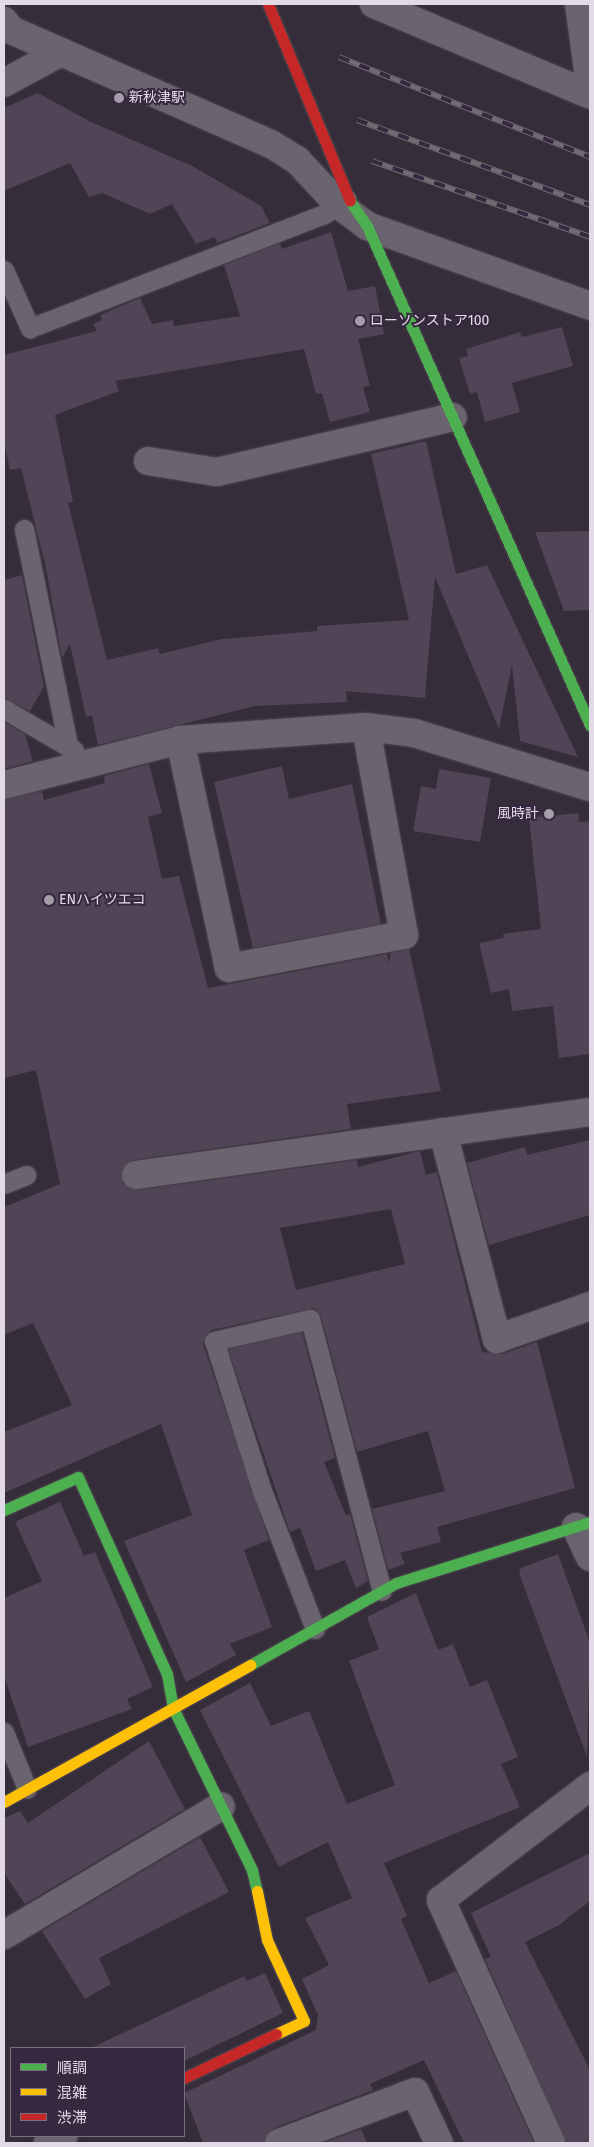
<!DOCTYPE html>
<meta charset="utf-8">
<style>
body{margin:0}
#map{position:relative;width:594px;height:2147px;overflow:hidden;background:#352d39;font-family:"Fira Sans","Noto Sans JP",sans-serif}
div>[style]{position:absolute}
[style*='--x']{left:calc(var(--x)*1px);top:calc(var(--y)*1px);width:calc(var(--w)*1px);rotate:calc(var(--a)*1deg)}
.building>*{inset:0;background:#504456}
.roads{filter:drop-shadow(0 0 1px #504a54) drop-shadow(0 0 1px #504a54)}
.lane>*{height:19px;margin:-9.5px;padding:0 9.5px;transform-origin:9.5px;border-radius:9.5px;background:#6a646e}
.street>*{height:28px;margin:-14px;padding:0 14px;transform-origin:14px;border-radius:14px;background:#6a646e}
.fast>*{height:11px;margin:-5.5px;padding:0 5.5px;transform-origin:5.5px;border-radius:5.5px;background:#4caf50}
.slow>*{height:11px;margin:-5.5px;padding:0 5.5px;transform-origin:5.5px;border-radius:5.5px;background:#ffc107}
.jam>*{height:11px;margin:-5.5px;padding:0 5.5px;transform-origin:5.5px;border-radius:5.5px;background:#c62828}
.rail>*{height:5.5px;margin-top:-2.75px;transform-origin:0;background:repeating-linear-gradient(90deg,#36283e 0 11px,#716c74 0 22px);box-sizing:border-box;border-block:1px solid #716c74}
.dots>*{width:14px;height:14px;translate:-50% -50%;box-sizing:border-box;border:2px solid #36283e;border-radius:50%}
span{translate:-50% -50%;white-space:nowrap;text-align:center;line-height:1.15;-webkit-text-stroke:4px #36283e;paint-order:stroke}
.poi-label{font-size:14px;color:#e3dae8}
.left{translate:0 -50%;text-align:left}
.right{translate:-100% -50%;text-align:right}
.frame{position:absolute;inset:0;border:5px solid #e3dae8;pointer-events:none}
.legend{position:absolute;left:10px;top:2047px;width:175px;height:90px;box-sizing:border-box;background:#36283e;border:1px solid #7b6f82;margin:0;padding:6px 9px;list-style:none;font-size:15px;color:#e3dae8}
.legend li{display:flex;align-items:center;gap:10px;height:25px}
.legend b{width:25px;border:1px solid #7b6f82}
</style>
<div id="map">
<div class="building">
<i style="clip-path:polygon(38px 93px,89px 121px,192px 166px,261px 206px,270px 223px,217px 243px,215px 237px,196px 244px,172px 204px,150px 214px,102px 193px,89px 197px,70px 163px,4px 191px,4px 108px)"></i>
<i style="clip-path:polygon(331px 232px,348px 291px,375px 286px,384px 334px,358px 339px,370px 386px,363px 387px,370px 412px,330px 422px,322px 393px,316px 394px,304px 349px,115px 381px,119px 391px,55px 415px,73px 502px,68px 503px,107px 660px,158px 648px,160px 654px,222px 639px,317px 631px,317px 626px,409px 620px,371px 454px,426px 441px,456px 574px,487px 565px,578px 757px,520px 741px,512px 665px,499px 729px,435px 577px,425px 698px,346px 691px,347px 702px,255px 706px,98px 745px,92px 716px,86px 717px,70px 644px,62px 658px,46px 568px,21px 468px,10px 470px,4px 441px,4px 355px,97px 331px,93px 324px,102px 320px,100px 315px,140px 298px,152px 324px,173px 320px,174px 326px,240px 316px,224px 265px,280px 243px,282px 249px)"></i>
<i style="clip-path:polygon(562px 327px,573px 366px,512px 383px,520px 412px,485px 422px,477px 392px,470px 394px,459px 358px,468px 356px,466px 349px,520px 332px,522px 337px)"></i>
<i style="clip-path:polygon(590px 531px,590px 610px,564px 611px,535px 532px)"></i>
<i style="clip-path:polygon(22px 575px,44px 687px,30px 711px,4px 698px,4px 580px)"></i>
<i style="clip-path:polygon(4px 722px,25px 734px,33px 761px,4px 769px)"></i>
<i style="clip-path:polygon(evenodd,149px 764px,162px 813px,148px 817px,162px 879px,179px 876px,208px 988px,387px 954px,389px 963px,391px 953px,409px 949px,441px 1091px,347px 1104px,351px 1129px,133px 1160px,122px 1169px,123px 1184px,138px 1190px,357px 1160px,358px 1167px,420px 1151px,426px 1175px,437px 1172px,482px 1352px,502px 1354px,537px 1342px,575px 1488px,437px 1527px,441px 1542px,400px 1553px,405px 1564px,388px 1570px,372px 1509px,445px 1491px,428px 1431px,357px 1452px,321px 1316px,314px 1308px,211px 1330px,203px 1344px,269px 1540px,244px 1550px,272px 1627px,230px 1644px,236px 1655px,186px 1682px,124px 1541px,192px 1515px,161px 1424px,4px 1493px,4px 1432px,72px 1405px,33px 1323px,4px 1335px,4px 1207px,60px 1184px,36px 1070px,4px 1078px,4px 800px,42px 791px,44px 800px,105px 783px,104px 776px,149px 764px,391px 1209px,405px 1264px,296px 1290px,280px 1228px,391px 1209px)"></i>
<i style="clip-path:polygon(282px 766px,289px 799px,352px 784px,381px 924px,253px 948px,214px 782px)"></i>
<i style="clip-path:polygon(439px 769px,491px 778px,480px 842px,413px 831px,421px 786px,436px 789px)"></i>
<i style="clip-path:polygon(578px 813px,579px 822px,590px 821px,590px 1054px,559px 1058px,553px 1006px,512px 1011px,509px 989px,491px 993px,479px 943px,504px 938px,503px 934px,541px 929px,529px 818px)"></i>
<i style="clip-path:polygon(590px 1140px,590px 1215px,489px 1245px,467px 1163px,525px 1147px,527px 1155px)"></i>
<i style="clip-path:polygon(302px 1332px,335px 1458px,324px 1462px,346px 1516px,350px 1514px,368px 1581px,356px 1588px,345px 1560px,316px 1571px,300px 1528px,290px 1532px,228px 1349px)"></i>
<i style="clip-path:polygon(60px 1502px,84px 1556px,95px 1552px,153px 1687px,127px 1699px,132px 1709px,28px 1747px,4px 1676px,4px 1598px,42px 1581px,15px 1522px)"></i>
<i style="clip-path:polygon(558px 1554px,590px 1643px,587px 1757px,519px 1573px,521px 1568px)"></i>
<i style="clip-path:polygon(416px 1593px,438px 1650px,453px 1644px,470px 1687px,487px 1680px,518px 1757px,501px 1764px,520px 1807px,384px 1863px,407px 1916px,401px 1919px,429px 1983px,456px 1971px,534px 2143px,464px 2143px,424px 2060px,370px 2084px,373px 2090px,274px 2128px,264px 2143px,203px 2143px,184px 2093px,316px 2030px,318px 2015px,302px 1979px,329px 1965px,305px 1918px,352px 1898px,328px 1842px,279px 1867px,200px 1710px,250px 1683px,271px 1726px,309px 1711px,347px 1804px,395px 1785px,349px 1661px,379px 1649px,367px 1617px)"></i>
<i style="clip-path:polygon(149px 1741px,185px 1809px,25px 1904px,4px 1873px,4px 1818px,20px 1811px,28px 1823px)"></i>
<i style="clip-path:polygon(200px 1837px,229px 1892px,99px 1958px,111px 1984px,85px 1999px,42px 1931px)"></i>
<i style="clip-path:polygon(590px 1853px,590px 1901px,559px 1925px,525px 1942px,590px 2070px,590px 2143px,566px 2143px,485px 1959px,491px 1957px,471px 1913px)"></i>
<i style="clip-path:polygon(265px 1973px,283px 2013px,184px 2061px,184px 2048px,91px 2048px,244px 1976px,247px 1981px)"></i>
<i style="clip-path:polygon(361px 2129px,367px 2143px,323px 2143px)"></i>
</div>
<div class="roads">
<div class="lane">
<i style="--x:4;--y:270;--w:64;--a:65.9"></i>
<i style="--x:30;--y:328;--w:315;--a:-21.2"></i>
<i style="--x:324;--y:214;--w:27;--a:-34"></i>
<i style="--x:24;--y:529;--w:221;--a:78.5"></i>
<i style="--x:4;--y:709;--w:81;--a:30.4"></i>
<i style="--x:4;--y:1184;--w:24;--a:-22"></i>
<i style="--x:315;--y:1629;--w:148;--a:-111"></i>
<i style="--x:262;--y:1491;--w:157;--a:-107.7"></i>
<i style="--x:214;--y:1341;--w:98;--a:-12.9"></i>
<i style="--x:310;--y:1319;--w:281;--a:75.2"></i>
<i style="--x:4;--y:1732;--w:61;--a:68"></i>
</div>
<div class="street">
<i style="--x:374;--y:4;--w:234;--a:22.8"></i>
<i style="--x:579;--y:4;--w:81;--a:82.2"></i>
<i style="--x:4;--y:21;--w:11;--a:52"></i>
<i style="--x:11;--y:30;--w:284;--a:23.7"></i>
<i style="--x:271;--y:144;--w:31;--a:32"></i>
<i style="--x:297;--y:160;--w:60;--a:47"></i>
<i style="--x:338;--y:204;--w:36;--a:37"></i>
<i style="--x:367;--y:226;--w:237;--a:19.7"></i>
<i style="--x:4;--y:83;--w:65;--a:-28.5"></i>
<i style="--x:148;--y:461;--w:70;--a:9.1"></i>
<i style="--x:217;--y:472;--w:242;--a:-13.1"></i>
<i style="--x:180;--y:740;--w:233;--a:77.9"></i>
<i style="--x:229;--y:968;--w:178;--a:-10.7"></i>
<i style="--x:404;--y:935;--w:211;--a:-100.4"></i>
<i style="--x:4;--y:785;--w:182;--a:-14.3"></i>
<i style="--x:180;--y:740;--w:186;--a:-4"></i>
<i style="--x:366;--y:727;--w:48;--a:7.1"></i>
<i style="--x:414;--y:733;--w:184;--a:17.1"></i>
<i style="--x:443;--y:1132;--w:214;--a:75.4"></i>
<i style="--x:497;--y:1339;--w:99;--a:-19.5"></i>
<i style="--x:136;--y:1175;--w:458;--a:-7.9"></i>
<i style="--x:576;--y:1527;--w:33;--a:65"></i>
<i style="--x:4;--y:1935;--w:252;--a:-30.7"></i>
<i style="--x:48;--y:2143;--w:17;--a:-25"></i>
<i style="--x:279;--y:2143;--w:145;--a:-20.6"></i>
<i style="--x:415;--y:2092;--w:56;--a:64.8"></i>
<i style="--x:551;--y:2143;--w:267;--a:-114.4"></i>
<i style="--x:441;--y:1900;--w:188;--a:-37.4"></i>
</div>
<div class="fast">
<i style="--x:350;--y:201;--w:30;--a:56"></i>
<i style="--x:367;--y:226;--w:547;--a:65.92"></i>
<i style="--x:4;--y:1510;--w:81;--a:-24"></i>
<i style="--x:78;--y:1477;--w:216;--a:65.7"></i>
<i style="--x:167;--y:1674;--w:35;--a:80"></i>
<i style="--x:173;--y:1708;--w:180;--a:64"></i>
<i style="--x:252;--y:1870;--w:22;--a:77"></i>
<i style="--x:250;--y:1665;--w:167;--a:-29.3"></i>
<i style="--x:396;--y:1583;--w:203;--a:-17.5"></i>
</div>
<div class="slow">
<i style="--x:4;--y:1802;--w:282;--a:-29.1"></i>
<i style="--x:257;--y:1891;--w:50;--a:78.5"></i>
<i style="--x:267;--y:1940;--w:89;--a:65.4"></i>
<i style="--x:304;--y:2021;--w:31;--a:155"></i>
</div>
<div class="jam">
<i style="--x:268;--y:4;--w:213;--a:67.4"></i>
<i style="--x:184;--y:2078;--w:102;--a:-25.6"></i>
</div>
</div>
<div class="rail">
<i style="--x:339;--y:57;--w:270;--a:21.7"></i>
<i style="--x:357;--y:120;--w:248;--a:20"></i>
<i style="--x:372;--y:161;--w:231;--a:19.2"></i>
</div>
<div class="dots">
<i style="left:119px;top:98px;background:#a69dab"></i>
<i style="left:360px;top:321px;background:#a69dab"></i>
<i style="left:549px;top:814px;background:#a69dab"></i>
<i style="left:49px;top:900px;background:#a69dab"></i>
</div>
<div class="poi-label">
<span class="left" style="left:129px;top:98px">新秋津駅</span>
<span class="left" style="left:370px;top:321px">ローソンストア100</span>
<span class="right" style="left:539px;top:814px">風時計</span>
<span class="left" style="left:59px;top:900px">ENハイツエコ</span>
</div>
<div class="frame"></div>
<ul class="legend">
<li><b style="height:6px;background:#4caf50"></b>順調</li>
<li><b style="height:6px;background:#ffc107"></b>混雑</li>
<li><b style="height:6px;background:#c62828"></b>渋滞</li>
</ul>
</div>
